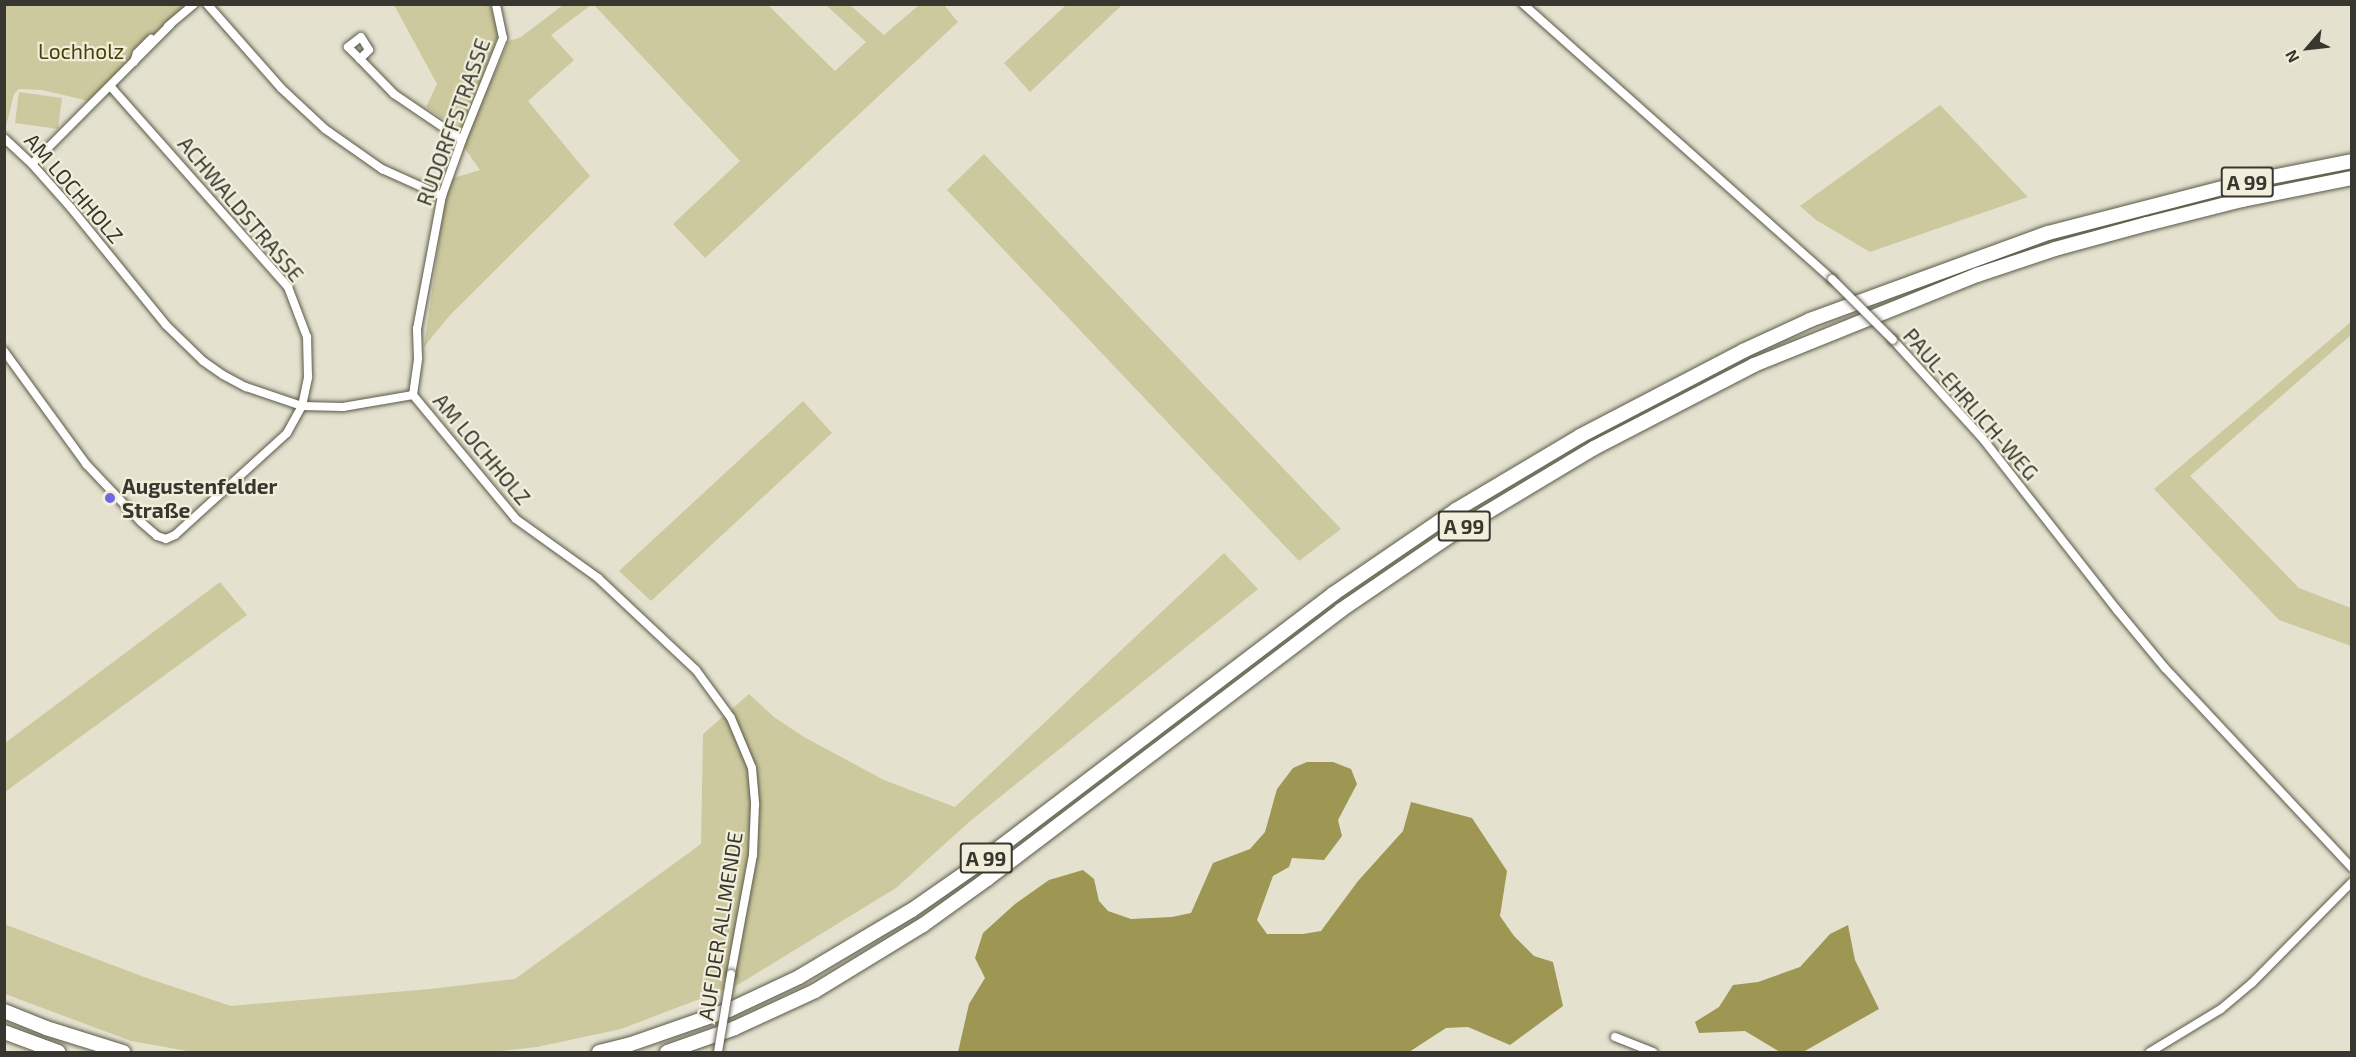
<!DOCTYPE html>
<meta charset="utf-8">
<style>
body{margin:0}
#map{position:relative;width:2356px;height:1057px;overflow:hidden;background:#e4e2cf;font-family:"Exo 2",sans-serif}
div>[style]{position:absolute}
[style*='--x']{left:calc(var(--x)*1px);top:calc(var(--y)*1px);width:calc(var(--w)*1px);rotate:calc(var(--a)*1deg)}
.green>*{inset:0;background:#cdc99e}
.water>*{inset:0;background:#9e9653}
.roads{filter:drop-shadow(0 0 2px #5a5948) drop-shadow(0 0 2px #5a5948)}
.street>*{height:8px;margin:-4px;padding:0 4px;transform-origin:4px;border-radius:4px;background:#fff}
.highway>*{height:14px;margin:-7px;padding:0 7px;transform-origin:7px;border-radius:7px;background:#fff}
.bridges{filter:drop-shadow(0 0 2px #5a5948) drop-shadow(0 0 2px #5a5948)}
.street-bridge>*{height:8px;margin:-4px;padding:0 4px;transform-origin:4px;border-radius:4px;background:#fff}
.dots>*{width:16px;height:16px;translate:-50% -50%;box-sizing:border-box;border:3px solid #f1efdc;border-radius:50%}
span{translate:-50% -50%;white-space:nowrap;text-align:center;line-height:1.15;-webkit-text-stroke:4.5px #f1efdc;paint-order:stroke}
.shield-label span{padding:2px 4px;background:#f1efdc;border:2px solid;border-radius:4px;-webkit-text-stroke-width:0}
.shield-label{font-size:20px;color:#37372f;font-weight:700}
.park-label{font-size:21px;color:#47410a}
.street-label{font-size:21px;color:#37372f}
.poi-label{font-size:21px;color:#37372f;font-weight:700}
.left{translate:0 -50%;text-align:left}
.frame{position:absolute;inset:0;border:6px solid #37372f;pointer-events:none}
.north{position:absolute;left:2278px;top:18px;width:60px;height:60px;-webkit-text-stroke:4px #f1efdc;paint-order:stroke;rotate:242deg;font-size:16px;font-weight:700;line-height:24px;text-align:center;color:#37372f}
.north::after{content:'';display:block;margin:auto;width:21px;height:27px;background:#37372f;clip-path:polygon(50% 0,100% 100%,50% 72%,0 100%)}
</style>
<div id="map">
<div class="green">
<i style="clip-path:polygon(1067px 4px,1122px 5px,1030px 92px,1004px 63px)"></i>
<i style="clip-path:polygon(4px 5px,190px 5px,93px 102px,42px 90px,19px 89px,14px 94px,5px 130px)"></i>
<i style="clip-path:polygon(394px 5px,490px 5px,499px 33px,462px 131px,426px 107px,437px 84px)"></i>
<i style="clip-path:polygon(563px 5px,591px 5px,551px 35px,574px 60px,528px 101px,590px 176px,450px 315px,424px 347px,444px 207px,440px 182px,480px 170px,463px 146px,509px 41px,521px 37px)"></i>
<i style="clip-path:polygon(594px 5px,768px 5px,835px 71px,866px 42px,826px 5px,850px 5px,884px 35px,919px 5px,944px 5px,958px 22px,705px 258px,673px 224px,740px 161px)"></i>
<i style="clip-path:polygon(19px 92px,62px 98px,58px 129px,15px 123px)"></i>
<i style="clip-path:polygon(1940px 105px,2028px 197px,1870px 252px,1816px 220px,1800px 206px)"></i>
<i style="clip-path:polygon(984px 154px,1341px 529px,1299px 561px,947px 190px)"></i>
<i style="clip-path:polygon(2351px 322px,2351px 335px,2190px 476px,2299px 588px,2351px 608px,2351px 646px,2279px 620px,2154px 489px)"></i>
<i style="clip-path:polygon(803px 401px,832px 433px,651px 601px,619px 571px)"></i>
<i style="clip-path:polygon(1224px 553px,1258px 589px,969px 822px,896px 888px,739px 984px,621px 1029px,537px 1047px,493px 1052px,193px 1052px,131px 1041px,5px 994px,4px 924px,144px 977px,231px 1006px,430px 989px,515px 979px,701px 844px,703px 734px,749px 694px,774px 717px,804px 737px,884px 780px,955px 807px)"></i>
<i style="clip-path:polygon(220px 582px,247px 615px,5px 792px,5px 743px)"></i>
</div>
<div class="water">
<i style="clip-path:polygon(1307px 762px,1333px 762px,1351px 769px,1357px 784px,1338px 820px,1342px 836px,1324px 860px,1292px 858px,1289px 867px,1273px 876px,1257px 920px,1267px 934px,1303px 934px,1321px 931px,1358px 881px,1403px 831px,1411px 802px,1472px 818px,1507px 871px,1500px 916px,1514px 936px,1534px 956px,1553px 962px,1563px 1006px,1510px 1045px,1468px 1027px,1446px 1028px,1409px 1052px,958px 1052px,969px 1004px,985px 978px,975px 958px,983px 933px,1015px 904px,1049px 880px,1083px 870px,1094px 879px,1099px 901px,1108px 911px,1131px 919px,1172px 917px,1191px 913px,1213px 863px,1250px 849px,1265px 832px,1277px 789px,1293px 768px)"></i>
<i style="clip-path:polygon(1848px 925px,1855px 960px,1879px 1009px,1803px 1052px,1780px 1052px,1745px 1031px,1699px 1033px,1695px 1022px,1719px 1007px,1733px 985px,1758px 982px,1800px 967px,1830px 934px)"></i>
</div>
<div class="roads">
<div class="street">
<i style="--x:207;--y:4;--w:112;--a:48.6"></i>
<i style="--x:281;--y:88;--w:60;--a:43"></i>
<i style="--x:325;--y:129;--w:70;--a:35.1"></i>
<i style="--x:382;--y:169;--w:66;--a:24.2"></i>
<i style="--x:1523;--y:4;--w:414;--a:41.7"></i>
<i style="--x:168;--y:26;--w:34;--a:-40"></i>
<i style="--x:360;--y:59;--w:17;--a:-135"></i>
<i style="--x:348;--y:47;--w:16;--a:-38"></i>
<i style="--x:361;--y:37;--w:15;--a:58"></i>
<i style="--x:369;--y:50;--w:13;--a:135"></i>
<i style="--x:360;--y:59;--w:49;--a:45.8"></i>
<i style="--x:394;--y:94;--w:82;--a:34.1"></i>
<i style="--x:134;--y:62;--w:9;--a:-72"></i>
<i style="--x:137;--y:53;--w:20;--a:-45"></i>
<i style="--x:4;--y:138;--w:38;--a:43"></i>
<i style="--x:32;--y:164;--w:59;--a:48.4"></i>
<i style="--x:71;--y:208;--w:151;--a:50.9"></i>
<i style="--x:166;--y:325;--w:52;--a:44.2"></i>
<i style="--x:203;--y:361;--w:24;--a:35"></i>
<i style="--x:223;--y:375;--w:26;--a:28"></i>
<i style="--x:246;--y:387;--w:59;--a:18.7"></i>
<i style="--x:302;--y:406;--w:41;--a:1.4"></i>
<i style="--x:343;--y:407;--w:71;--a:-9.7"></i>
<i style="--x:32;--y:164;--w:196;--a:-45.2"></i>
<i style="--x:1893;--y:340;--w:134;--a:47.7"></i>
<i style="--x:1983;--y:439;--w:217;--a:51.9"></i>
<i style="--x:2117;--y:610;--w:75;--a:50.4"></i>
<i style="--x:2165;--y:668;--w:274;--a:46.9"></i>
<i style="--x:4;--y:351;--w:140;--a:54"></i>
<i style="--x:86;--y:464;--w:80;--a:46.5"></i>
<i style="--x:141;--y:522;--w:21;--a:41"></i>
<i style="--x:157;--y:536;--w:9;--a:18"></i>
<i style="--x:166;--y:539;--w:10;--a:-24"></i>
<i style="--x:175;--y:535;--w:151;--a:-42.3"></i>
<i style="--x:287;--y:433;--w:31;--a:-61"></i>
<i style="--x:302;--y:406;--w:30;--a:-78"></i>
<i style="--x:308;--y:377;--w:40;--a:-91.4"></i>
<i style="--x:307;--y:337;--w:53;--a:-110.8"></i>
<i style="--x:288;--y:287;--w:267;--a:-131.5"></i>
<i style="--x:413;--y:395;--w:161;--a:50.3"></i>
<i style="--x:516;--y:519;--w:101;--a:35.7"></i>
<i style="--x:598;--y:578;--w:134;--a:43.2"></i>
<i style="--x:696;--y:670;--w:59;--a:53.9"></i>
<i style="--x:731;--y:718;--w:54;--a:67.2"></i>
<i style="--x:752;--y:768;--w:37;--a:85"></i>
<i style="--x:755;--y:805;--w:50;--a:92.3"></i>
<i style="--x:753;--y:855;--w:121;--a:100.5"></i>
<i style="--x:413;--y:395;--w:37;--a:-82"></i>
<i style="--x:418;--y:358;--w:29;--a:-92"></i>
<i style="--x:417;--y:329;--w:135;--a:-79.4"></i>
<i style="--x:442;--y:196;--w:59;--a:-70.3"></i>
<i style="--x:462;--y:140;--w:110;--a:-68.1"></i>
<i style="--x:503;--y:38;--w:35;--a:-102"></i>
<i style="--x:1615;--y:1037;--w:41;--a:21.5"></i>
<i style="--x:2150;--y:1052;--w:83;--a:-31.2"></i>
<i style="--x:2221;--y:1009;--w:40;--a:-40"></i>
<i style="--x:2252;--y:983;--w:142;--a:-45.3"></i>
</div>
<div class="highway">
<i style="--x:4;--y:1011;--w:45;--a:22"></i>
<i style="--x:46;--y:1028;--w:81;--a:17.3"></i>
<i style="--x:4;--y:1032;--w:58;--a:20.3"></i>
<i style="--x:599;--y:1052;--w:30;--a:-14"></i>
<i style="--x:628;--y:1045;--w:107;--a:-19.1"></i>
<i style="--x:729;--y:1010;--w:77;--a:-25.2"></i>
<i style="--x:799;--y:977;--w:131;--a:-30.7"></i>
<i style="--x:912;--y:910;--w:77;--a:-34.9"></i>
<i style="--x:975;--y:866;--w:450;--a:-37.2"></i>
<i style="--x:1333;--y:594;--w:149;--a:-34.3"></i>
<i style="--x:1456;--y:510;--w:144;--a:-30.8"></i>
<i style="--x:1580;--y:436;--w:184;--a:-27.5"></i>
<i style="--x:1743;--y:351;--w:74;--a:-24.8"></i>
<i style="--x:1810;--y:320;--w:253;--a:-20.1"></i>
<i style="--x:2048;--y:233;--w:199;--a:-14.5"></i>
<i style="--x:2241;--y:183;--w:113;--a:-11.2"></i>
<i style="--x:667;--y:1052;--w:72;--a:-19.4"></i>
<i style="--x:735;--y:1028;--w:88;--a:-24.8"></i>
<i style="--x:815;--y:991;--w:127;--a:-31.4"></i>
<i style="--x:923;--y:925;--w:79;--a:-35.7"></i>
<i style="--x:987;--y:879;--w:445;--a:-37.2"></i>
<i style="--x:1341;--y:610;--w:145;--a:-34.3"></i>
<i style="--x:1461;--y:528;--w:155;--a:-31"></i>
<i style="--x:1594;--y:448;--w:180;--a:-27.4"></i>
<i style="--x:1754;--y:365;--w:240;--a:-22"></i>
<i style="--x:1977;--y:275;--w:82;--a:-18.4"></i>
<i style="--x:2055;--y:249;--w:95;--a:-15.2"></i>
<i style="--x:2147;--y:224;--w:98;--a:-14.2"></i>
<i style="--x:2242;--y:200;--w:112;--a:-11.3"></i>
</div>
</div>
<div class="bridges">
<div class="street-bridge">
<i style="--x:1832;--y:279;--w:86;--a:45"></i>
<i style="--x:718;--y:1052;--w:79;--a:-80.5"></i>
</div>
</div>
<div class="dots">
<i style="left:110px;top:498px;background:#7067e1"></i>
</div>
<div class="shield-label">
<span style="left:2247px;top:182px">A 99</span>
<span style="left:1464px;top:526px">A 99</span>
<span style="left:986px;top:858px">A 99</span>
</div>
<div class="park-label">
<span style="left:81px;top:51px">Lochholz</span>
</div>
<div class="street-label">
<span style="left:453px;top:122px;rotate:-70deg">RUDORFFSTRASSE</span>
<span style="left:74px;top:188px;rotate:49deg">AM LOCHHOLZ</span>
<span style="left:241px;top:209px;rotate:50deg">ACHWALDSTRASSE</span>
<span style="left:1971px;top:404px;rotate:49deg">PAUL-EHRLICH-WEG</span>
<span style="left:482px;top:449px;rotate:50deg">AM LOCHHOLZ</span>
<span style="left:720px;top:926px;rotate:-81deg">AUF DER ALLMENDE</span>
</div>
<div class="poi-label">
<span class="left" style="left:122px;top:498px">Augustenfelder<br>Straße</span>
</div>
<div class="frame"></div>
<div class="north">N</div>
</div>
